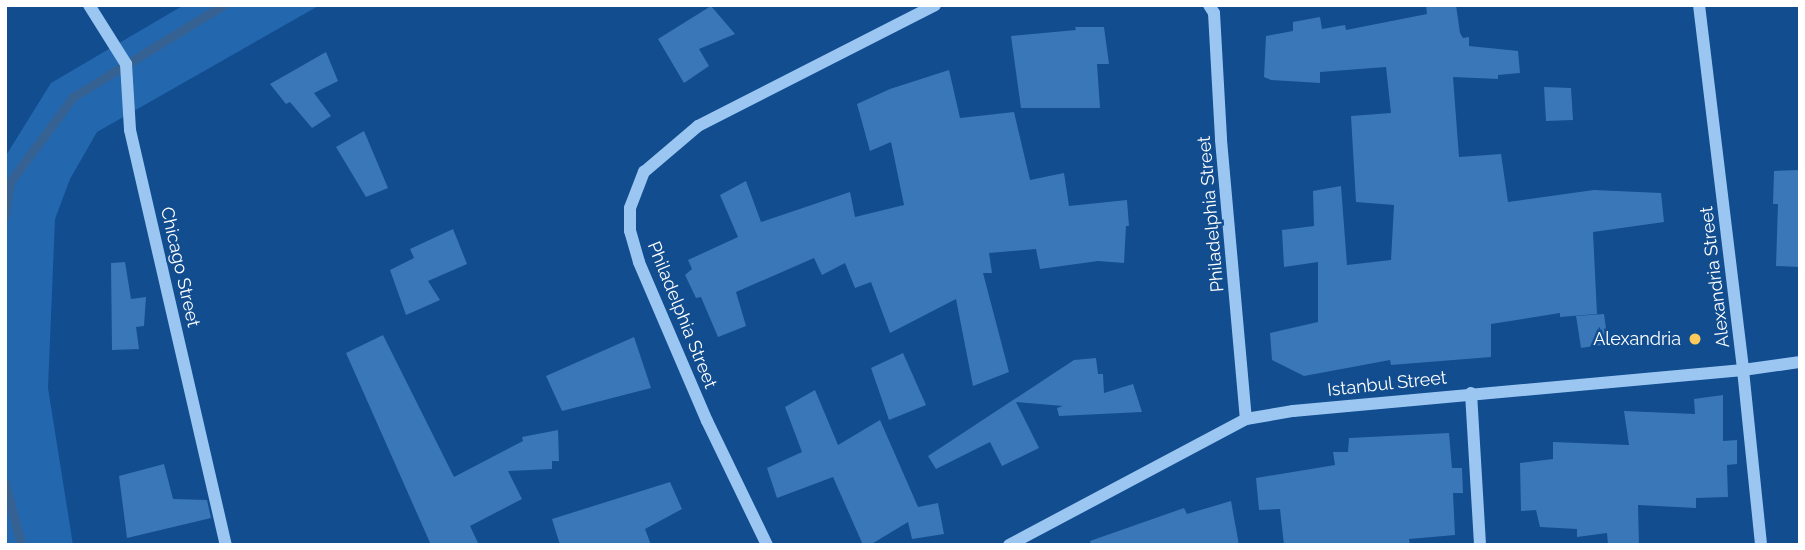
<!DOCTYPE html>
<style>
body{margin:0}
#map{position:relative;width:1805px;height:550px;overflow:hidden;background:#114d8f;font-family:Raleway,sans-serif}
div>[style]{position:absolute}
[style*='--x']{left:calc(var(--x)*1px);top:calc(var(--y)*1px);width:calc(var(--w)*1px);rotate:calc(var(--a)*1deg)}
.green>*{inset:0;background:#2367ae}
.stream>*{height:9px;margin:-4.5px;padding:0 4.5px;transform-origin:4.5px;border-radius:4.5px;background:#366293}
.building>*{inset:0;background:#3a77b8}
.minor>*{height:12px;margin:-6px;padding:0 6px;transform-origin:6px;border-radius:6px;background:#9bc6f2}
.dots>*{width:19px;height:19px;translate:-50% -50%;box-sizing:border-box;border:4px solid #114d8f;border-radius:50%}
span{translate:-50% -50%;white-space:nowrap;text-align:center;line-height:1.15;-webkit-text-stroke:5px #114d8f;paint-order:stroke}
.street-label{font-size:18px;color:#fff}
.poi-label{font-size:18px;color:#fff}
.right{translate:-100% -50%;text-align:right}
.frame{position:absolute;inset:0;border:7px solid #fff;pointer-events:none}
</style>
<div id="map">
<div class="green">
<i style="clip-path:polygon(184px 5px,320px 5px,97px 132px,70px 179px,55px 219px,48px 388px,73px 545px,5px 545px,5px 157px,51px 83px)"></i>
</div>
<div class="stream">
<i style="--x:5;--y:215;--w:33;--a:-81"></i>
<i style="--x:10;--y:182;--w:106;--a:-53.5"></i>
<i style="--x:73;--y:97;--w:176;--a:-31.5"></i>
<i style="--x:5;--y:482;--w:65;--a:75.7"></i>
</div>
<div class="building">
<i style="clip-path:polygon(1426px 5px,1456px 5px,1460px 33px,1463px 38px,1469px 37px,1469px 46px,1518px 51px,1520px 73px,1498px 75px,1498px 79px,1453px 77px,1459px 157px,1501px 154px,1508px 202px,1594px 190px,1661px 193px,1664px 222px,1593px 232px,1597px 314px,1560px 317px,1560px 313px,1491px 324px,1491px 357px,1391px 365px,1390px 360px,1304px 376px,1272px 360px,1270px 333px,1318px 322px,1318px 262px,1284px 267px,1282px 230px,1314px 226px,1313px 191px,1341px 186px,1347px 265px,1391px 260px,1394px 205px,1356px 202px,1351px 116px,1391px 113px,1386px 67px,1320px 72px,1320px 83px,1271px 80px,1264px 77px,1266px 36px,1293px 31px,1293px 22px,1320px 17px,1322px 29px,1345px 25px,1346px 30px,1427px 14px)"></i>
<i style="clip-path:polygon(711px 6px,735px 34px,699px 49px,709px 66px,684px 83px,658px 39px)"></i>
<i style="clip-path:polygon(1075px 27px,1104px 27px,1109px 64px,1097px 64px,1100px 108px,1021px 108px,1011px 36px,1076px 30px)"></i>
<i style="clip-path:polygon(326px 52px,338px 81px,314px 93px,331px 116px,312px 128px,290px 102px,286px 104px,270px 84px)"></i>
<i style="clip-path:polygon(949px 70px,960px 118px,1014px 112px,1030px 180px,1064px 173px,1069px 206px,1127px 200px,1129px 226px,1126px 226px,1124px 263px,1098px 261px,1040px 269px,1036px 249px,989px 253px,992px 273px,983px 273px,1009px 372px,973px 386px,956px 299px,890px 333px,871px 282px,855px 288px,845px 263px,822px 275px,814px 258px,736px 292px,746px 326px,718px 337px,701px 297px,696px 298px,685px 275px,692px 269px,688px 260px,738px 237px,720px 195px,746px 181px,761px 222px,850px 192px,855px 217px,904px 205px,891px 142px,870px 151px,857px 104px,890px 89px)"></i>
<i style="clip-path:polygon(1544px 87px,1571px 88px,1573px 120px,1546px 121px)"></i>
<i style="clip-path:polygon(364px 131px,388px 188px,366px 197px,336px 147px)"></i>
<i style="clip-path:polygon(1799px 170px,1800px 267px,1776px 266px,1778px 204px,1773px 204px,1774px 171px)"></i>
<i style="clip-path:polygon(453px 229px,467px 264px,428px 281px,440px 300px,406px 315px,390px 270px,414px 258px,410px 249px)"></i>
<i style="clip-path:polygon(125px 262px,131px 299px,146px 297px,144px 326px,136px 327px,139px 349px,112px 350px,111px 263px)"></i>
<i style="clip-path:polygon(1604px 314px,1608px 344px,1581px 348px,1576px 316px)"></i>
<i style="clip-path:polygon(383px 335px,454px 477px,523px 441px,522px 437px,558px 430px,559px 461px,552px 461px,552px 469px,508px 471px,522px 499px,470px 526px,479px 545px,431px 545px,346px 353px)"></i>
<i style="clip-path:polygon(634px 337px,651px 388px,562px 411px,546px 376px)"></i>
<i style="clip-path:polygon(903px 353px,926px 405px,889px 420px,871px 368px)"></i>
<i style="clip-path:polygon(1096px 358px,1098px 374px,1103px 374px,1104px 393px,1133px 384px,1142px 412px,1059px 416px,1057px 408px,1063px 406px,1016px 402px,1039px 448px,1002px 466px,990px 442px,936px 469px,928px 456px,1074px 360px)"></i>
<i style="clip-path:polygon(815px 390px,838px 445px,880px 420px,918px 507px,938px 503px,944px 534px,912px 539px,908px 522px,870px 545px,863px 545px,833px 477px,777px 498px,767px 468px,802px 452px,785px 407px)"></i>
<i style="clip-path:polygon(1723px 395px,1723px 441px,1737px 440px,1737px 464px,1727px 465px,1728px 497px,1696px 498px,1696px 508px,1638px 505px,1639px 545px,1608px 545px,1607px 533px,1577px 537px,1577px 529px,1540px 527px,1536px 510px,1521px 511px,1520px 463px,1553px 459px,1553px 442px,1629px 445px,1624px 411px,1695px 414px,1694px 399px)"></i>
<i style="clip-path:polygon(1449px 433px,1452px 468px,1462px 468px,1463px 493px,1453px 493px,1455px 535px,1409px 539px,1410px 545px,1284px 545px,1280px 509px,1259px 510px,1256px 478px,1335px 465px,1333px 452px,1348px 452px,1349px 438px)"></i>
<i style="clip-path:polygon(164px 464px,173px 499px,207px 500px,211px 518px,127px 538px,119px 476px)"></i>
<i style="clip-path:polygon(670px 482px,682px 509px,645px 529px,651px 545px,560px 545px,552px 519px)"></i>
<i style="clip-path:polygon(1231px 501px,1239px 545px,1091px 545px,1090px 541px,1184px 508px,1187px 514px)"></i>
</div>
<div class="minor">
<i style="--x:89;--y:5;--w:70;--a:57.9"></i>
<i style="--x:126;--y:64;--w:66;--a:86.5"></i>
<i style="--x:130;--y:130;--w:426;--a:77"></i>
<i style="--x:1209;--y:5;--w:9;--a:58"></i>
<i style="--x:1214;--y:13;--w:127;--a:86.8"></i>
<i style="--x:1221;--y:140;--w:280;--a:84.9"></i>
<i style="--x:1699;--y:5;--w:368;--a:83.1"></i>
<i style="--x:1743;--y:370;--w:176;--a:84.1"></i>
<i style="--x:1471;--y:393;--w:152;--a:86.6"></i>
<i style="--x:767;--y:545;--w:138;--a:-115.8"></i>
<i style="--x:707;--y:421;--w:173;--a:-113.2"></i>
<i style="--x:639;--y:262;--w:32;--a:-106"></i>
<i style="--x:630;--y:231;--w:23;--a:-90"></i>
<i style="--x:630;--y:208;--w:39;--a:-69"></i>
<i style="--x:644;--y:172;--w:71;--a:-40.4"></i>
<i style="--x:698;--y:126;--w:266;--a:-27"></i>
<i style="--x:1009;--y:545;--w:268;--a:-28"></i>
<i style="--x:1246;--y:419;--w:48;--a:-9.7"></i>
<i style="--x:1293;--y:411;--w:452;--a:-5.2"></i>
<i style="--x:1743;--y:370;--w:58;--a:-8"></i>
</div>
<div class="dots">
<i style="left:1695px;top:339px;background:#ffca5c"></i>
</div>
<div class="street-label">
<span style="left:1211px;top:214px;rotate:-95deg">Philadelphia Street</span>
<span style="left:180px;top:267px;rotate:77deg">Chicago Street</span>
<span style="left:1715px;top:277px;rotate:-97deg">Alexandria Street</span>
<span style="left:682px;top:315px;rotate:68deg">Philadelphia Street</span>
<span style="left:1387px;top:384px;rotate:-6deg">Istanbul Street</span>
</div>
<div class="poi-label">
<span class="right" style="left:1681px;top:339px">Alexandria</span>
</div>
<div class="frame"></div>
</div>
